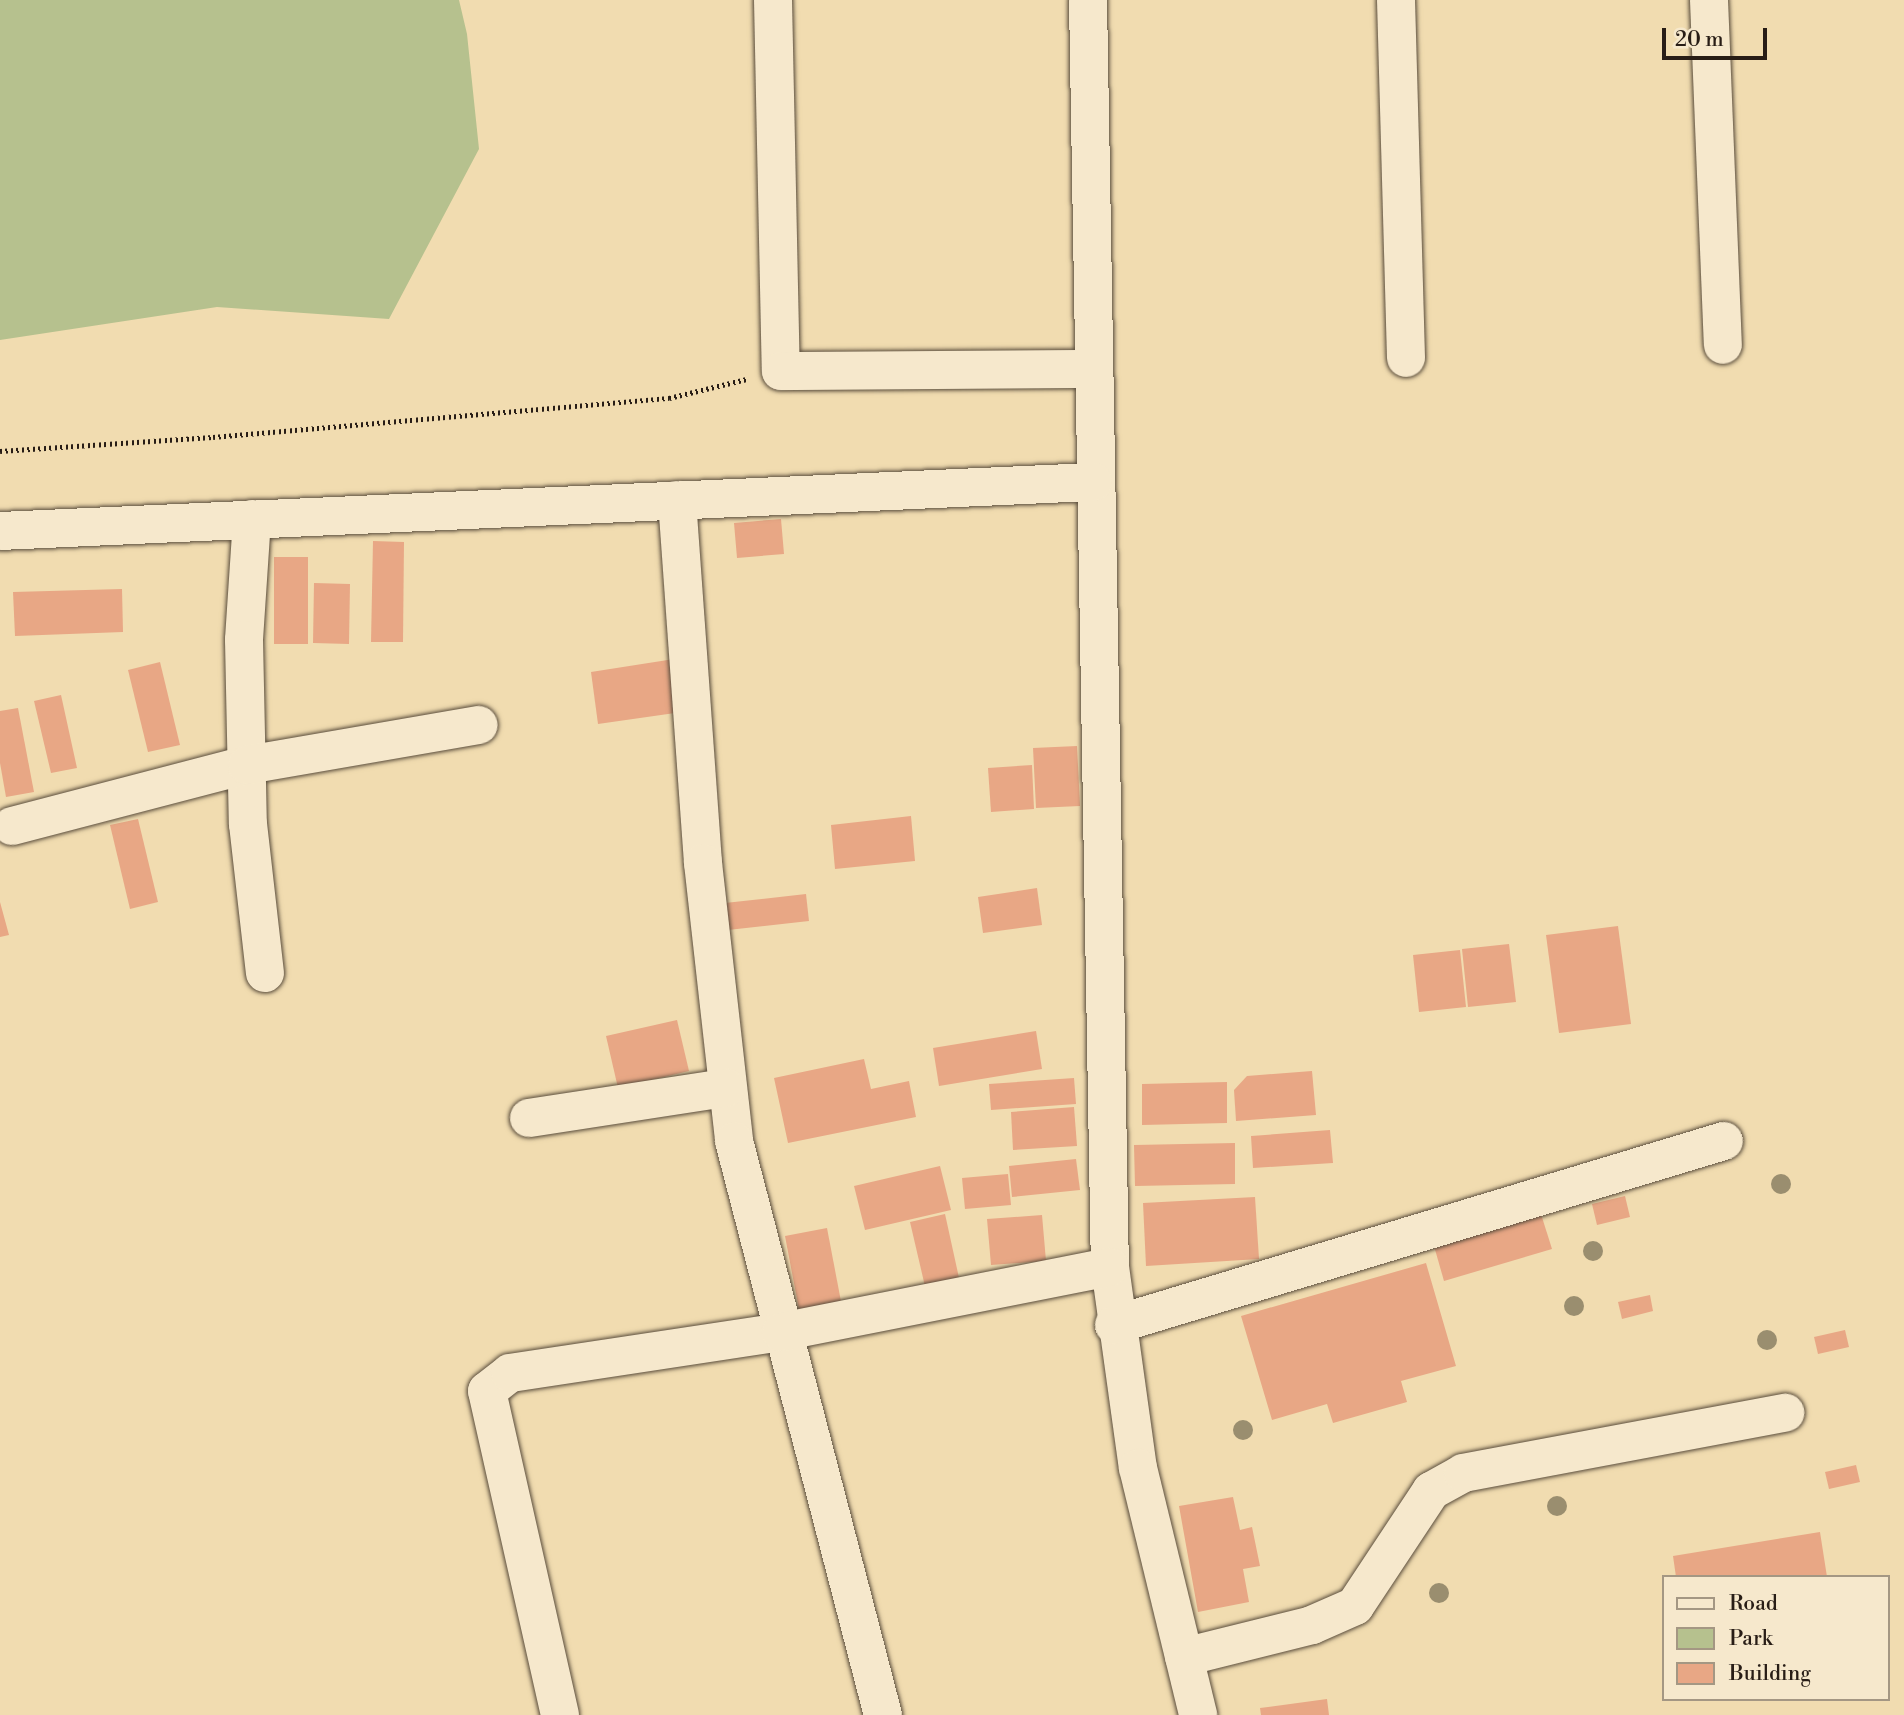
<!DOCTYPE html>
<style>
body{margin:0}
#map{position:relative;width:1904px;height:1715px;overflow:hidden;background:#f1dcb0;font-family:"Libre Bodoni",serif}
div>[style]{position:absolute}
[style*='--x']{left:calc(var(--x)*1px);top:calc(var(--y)*1px);width:calc(var(--w)*1px);rotate:calc(var(--a)*1deg)}
.green>*{inset:0;background:#b6c18e}
.building>*{inset:0;background:#e8a785}
.path>*{height:4.5px;margin-top:-2.25px;transform-origin:0;background:repeating-linear-gradient(90deg,#281d16 0 2px,transparent 0 5.5px)}
.roads{filter:drop-shadow(0 0 2px #5a4d3c) drop-shadow(0 0 2px #5a4d3c)}
.minor>*{height:38px;margin:-19px;padding:0 19px;transform-origin:19px;border-radius:19px;background:#f6e8cc}
.trees>*{width:20px;height:20px;margin:-10px;border-radius:50%;background:#9a8e6f}
span{translate:-50% -50%;white-space:nowrap;text-align:center;line-height:1.15;-webkit-text-stroke:6px #f6e8cc;paint-order:stroke}
.legend{position:absolute;left:1662px;top:1575px;width:228px;height:126px;box-sizing:border-box;background:#f6e8cc;border:2px solid #a49783;margin:0;padding:9px 12px;list-style:none;font-size:21px;color:#281d16}
.legend li{display:flex;align-items:center;gap:14px;height:35px}
.legend b{width:35px;border:2px solid #a49783}
.scale{position:absolute;left:1662px;top:28px;width:105px;height:32px;box-sizing:border-box;border:4px solid #281d16;border-top:0;padding-left:9px;font-size:21px;line-height:24px;white-space:nowrap;color:#281d16;-webkit-text-stroke:5px #f6e8cc;paint-order:stroke}
</style>
<div id="map">
<div class="green">
<i style="clip-path:polygon(0 0,459px 0,467px 34px,479px 149px,389px 319px,217px 307px,0 340px)"></i>
</div>
<div class="building">
<i style="clip-path:polygon(781px 519px,784px 554px,737px 558px,734px 523px)"></i>
<i style="clip-path:polygon(373px 541px,404px 542px,403px 642px,371px 642px)"></i>
<i style="clip-path:polygon(274px 557px,308px 557px,308px 644px,274px 644px)"></i>
<i style="clip-path:polygon(314px 583px,350px 584px,349px 644px,313px 643px)"></i>
<i style="clip-path:polygon(122px 589px,123px 632px,15px 636px,13px 592px)"></i>
<i style="clip-path:polygon(674px 659px,682px 712px,598px 724px,591px 672px)"></i>
<i style="clip-path:polygon(160px 662px,180px 745px,148px 752px,128px 670px)"></i>
<i style="clip-path:polygon(61px 695px,77px 768px,51px 773px,34px 701px)"></i>
<i style="clip-path:polygon(18px 708px,34px 792px,6px 797px,0 763px,0 711px)"></i>
<i style="clip-path:polygon(1077px 746px,1080px 806px,1036px 808px,1033px 748px)"></i>
<i style="clip-path:polygon(1032px 765px,1034px 809px,991px 812px,988px 768px)"></i>
<i style="clip-path:polygon(911px 816px,915px 861px,835px 869px,831px 825px)"></i>
<i style="clip-path:polygon(138px 819px,158px 902px,130px 909px,110px 825px)"></i>
<i style="clip-path:polygon(1037px 888px,1042px 925px,983px 933px,978px 897px)"></i>
<i style="clip-path:polygon(806px 894px,809px 921px,728px 930px,725px 903px)"></i>
<i style="clip-path:polygon(0 902px,9px 935px,0 937px)"></i>
<i style="clip-path:polygon(1618px 926px,1631px 1024px,1559px 1033px,1546px 935px)"></i>
<i style="clip-path:polygon(1509px 944px,1516px 1002px,1468px 1007px,1462px 949px)"></i>
<i style="clip-path:polygon(1460px 950px,1466px 1007px,1419px 1012px,1413px 955px)"></i>
<i style="clip-path:polygon(677px 1020px,689px 1071px,618px 1088px,606px 1036px)"></i>
<i style="clip-path:polygon(1036px 1031px,1042px 1069px,939px 1086px,933px 1048px)"></i>
<i style="clip-path:polygon(864px 1059px,871px 1089px,909px 1081px,916px 1117px,788px 1143px,774px 1078px)"></i>
<i style="clip-path:polygon(1312px 1071px,1316px 1115px,1236px 1121px,1234px 1090px,1247px 1076px)"></i>
<i style="clip-path:polygon(1074px 1078px,1076px 1104px,991px 1110px,989px 1084px)"></i>
<i style="clip-path:polygon(1227px 1082px,1227px 1123px,1142px 1125px,1142px 1084px)"></i>
<i style="clip-path:polygon(1074px 1107px,1077px 1146px,1013px 1150px,1011px 1112px)"></i>
<i style="clip-path:polygon(1330px 1130px,1333px 1163px,1253px 1168px,1251px 1136px)"></i>
<i style="clip-path:polygon(1235px 1143px,1235px 1184px,1135px 1186px,1134px 1145px)"></i>
<i style="clip-path:polygon(1076px 1159px,1080px 1190px,1012px 1197px,1009px 1166px)"></i>
<i style="clip-path:polygon(940px 1166px,951px 1210px,865px 1230px,854px 1186px)"></i>
<i style="clip-path:polygon(1008px 1174px,1011px 1205px,965px 1209px,962px 1178px)"></i>
<i style="clip-path:polygon(1625px 1196px,1630px 1217px,1597px 1225px,1592px 1204px)"></i>
<i style="clip-path:polygon(1255px 1197px,1259px 1259px,1146px 1266px,1143px 1203px)"></i>
<i style="clip-path:polygon(945px 1214px,961px 1287px,927px 1295px,910px 1222px)"></i>
<i style="clip-path:polygon(1541px 1214px,1552px 1249px,1444px 1281px,1434px 1246px)"></i>
<i style="clip-path:polygon(1042px 1215px,1046px 1261px,991px 1265px,987px 1219px)"></i>
<i style="clip-path:polygon(827px 1228px,843px 1312px,801px 1320px,785px 1236px)"></i>
<i style="clip-path:polygon(1426px 1263px,1456px 1366px,1401px 1381px,1407px 1402px,1333px 1423px,1327px 1404px,1272px 1420px,1241px 1316px)"></i>
<i style="clip-path:polygon(1650px 1295px,1653px 1311px,1622px 1319px,1618px 1302px)"></i>
<i style="clip-path:polygon(1845px 1330px,1849px 1347px,1818px 1354px,1814px 1337px)"></i>
<i style="clip-path:polygon(1856px 1465px,1860px 1482px,1829px 1489px,1825px 1472px)"></i>
<i style="clip-path:polygon(1233px 1497px,1240px 1530px,1252px 1527px,1260px 1566px,1243px 1569px,1249px 1602px,1198px 1612px,1179px 1506px)"></i>
<i style="clip-path:polygon(1820px 1532px,1827px 1577px,1676px 1577px,1673px 1556px)"></i>
<i style="clip-path:polygon(1327px 1699px,1329px 1715px,1261px 1715px,1260px 1708px)"></i>
</div>
<div class="path">
<i style="--x:0;--y:451;--w:213;--a:-3.8"></i>
<i style="--x:213;--y:437;--w:458;--a:-4.9"></i>
<i style="--x:669;--y:398;--w:80;--a:-13.7"></i>
</div>
<div class="roads">
<div class="minor">
<i style="--x:773;--y:0;--w:371;--a:88.8"></i>
<i style="--x:781;--y:371;--w:313;--a:-0.4"></i>
<i style="--x:1088;--y:0;--w:1267;--a:89.01"></i>
<i style="--x:1110;--y:1267;--w:203;--a:82.1"></i>
<i style="--x:1138;--y:1468;--w:254;--a:76.3"></i>
<i style="--x:1396;--y:0;--w:358;--a:88.4"></i>
<i style="--x:1709;--y:0;--w:345;--a:87.7"></i>
<i style="--x:677;--y:500;--w:364;--a:85.9"></i>
<i style="--x:703;--y:863;--w:280;--a:83.6"></i>
<i style="--x:734;--y:1141;--w:593;--a:75.45"></i>
<i style="--x:252;--y:519;--w:121;--a:93.8"></i>
<i style="--x:244;--y:640;--w:184;--a:88.8"></i>
<i style="--x:248;--y:824;--w:150;--a:83.5"></i>
<i style="--x:0;--y:531;--w:1094;--a:-2.57"></i>
<i style="--x:12;--y:826;--w:243;--a:-14.6"></i>
<i style="--x:247;--y:765;--w:235;--a:-9.8"></i>
<i style="--x:529;--y:1118;--w:199;--a:-8.7"></i>
<i style="--x:1114;--y:1325;--w:637;--a:-16.79"></i>
<i style="--x:1184;--y:1657;--w:132;--a:-14"></i>
<i style="--x:1312;--y:1625;--w:47;--a:-23.8"></i>
<i style="--x:1355;--y:1606;--w:138;--a:-56.5"></i>
<i style="--x:1431;--y:1491;--w:37;--a:-29"></i>
<i style="--x:1463;--y:1473;--w:328;--a:-10.6"></i>
<i style="--x:560;--y:1715;--w:332;--a:-102.7"></i>
<i style="--x:487;--y:1391;--w:29;--a:-38"></i>
<i style="--x:510;--y:1373;--w:274;--a:-8.6"></i>
<i style="--x:781;--y:1332;--w:335;--a:-11.2"></i>
</div>
</div>
<div class="trees">
<i style="left:1781px;top:1184px"></i>
<i style="left:1593px;top:1251px"></i>
<i style="left:1574px;top:1306px"></i>
<i style="left:1767px;top:1340px"></i>
<i style="left:1243px;top:1430px"></i>
<i style="left:1557px;top:1506px"></i>
<i style="left:1439px;top:1593px"></i>
</div>
<ul class="legend">
<li><b style="height:9px;background:#f6e8cc"></b>Road</li>
<li><b style="height:19px;background:#b6c18e"></b>Park</li>
<li><b style="height:19px;background:#e8a785"></b>Building</li>
</ul>
<div class="scale">20 m</div>
</div>
